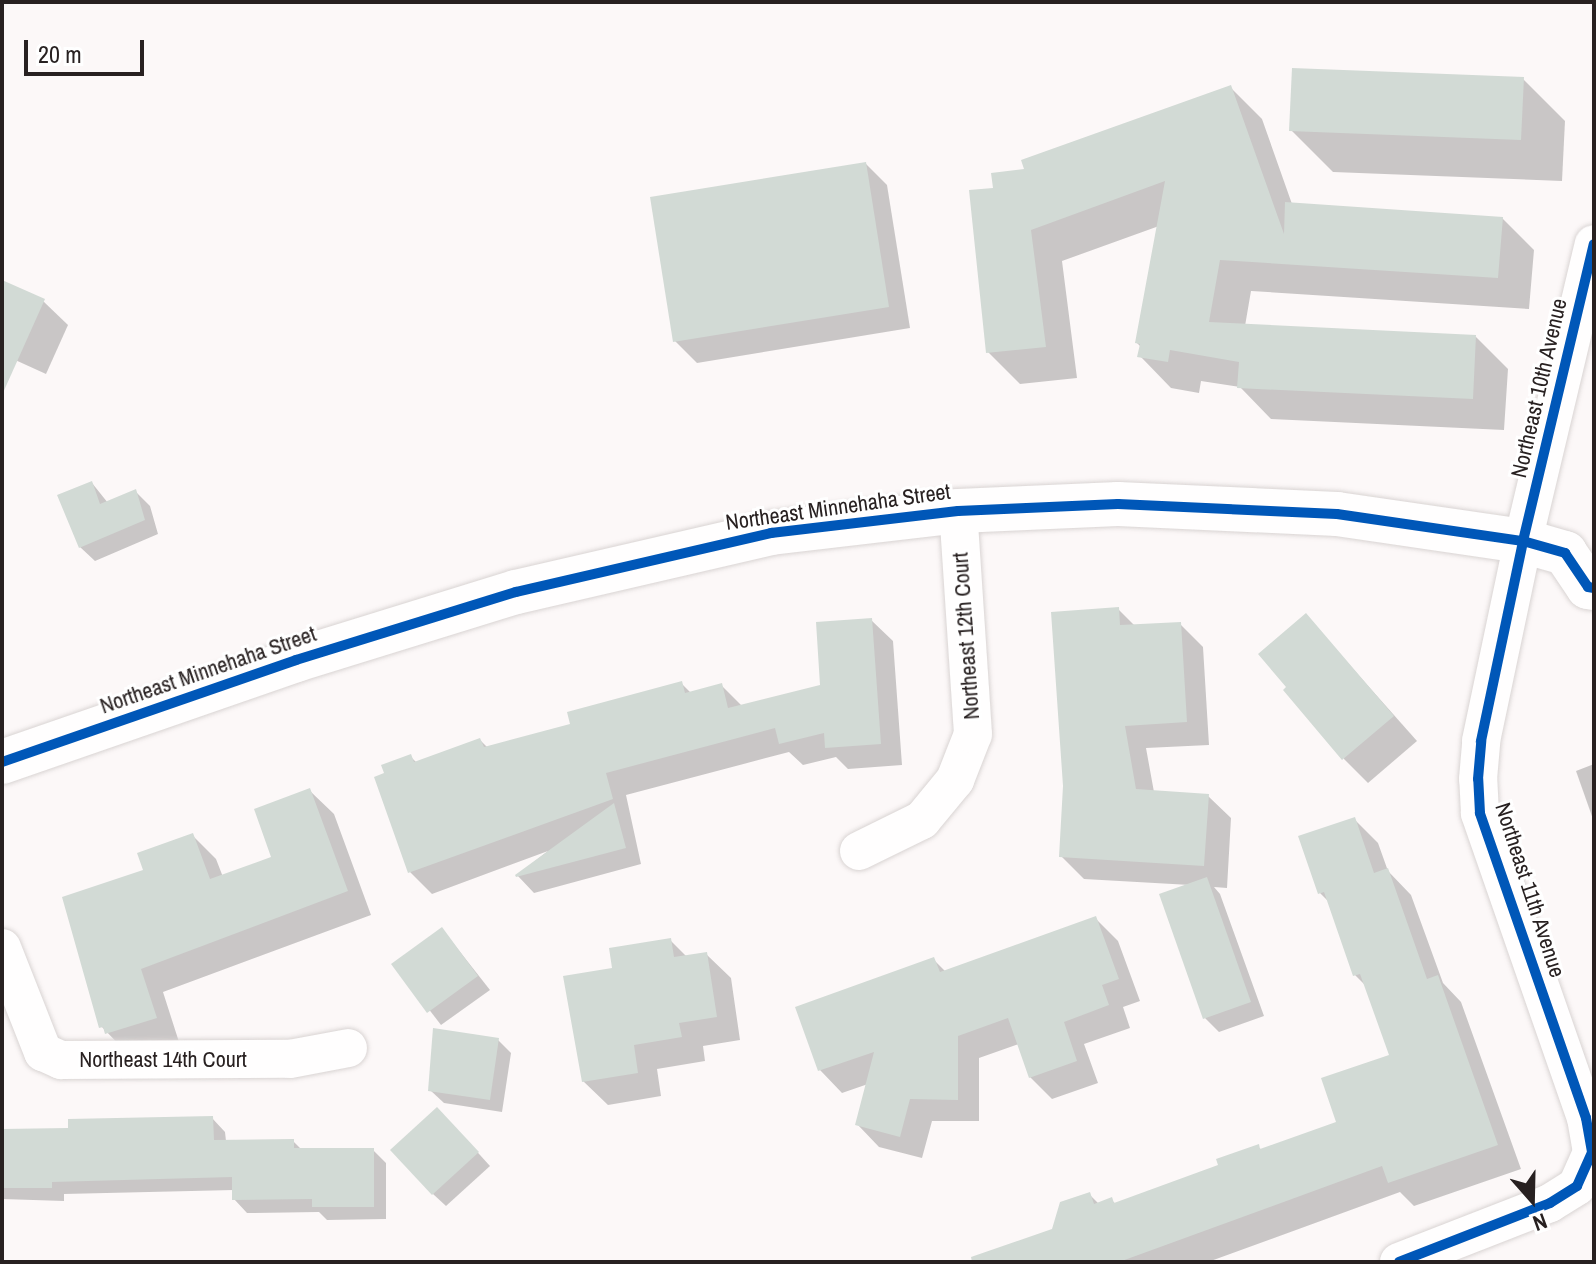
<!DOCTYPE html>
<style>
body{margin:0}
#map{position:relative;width:1596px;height:1264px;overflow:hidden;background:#fcf8f8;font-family:"Archivo Narrow",sans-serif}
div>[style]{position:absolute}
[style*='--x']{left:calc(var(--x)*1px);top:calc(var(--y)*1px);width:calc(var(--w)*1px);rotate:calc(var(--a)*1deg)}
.shadow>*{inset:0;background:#0003}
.building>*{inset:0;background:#d2dad5}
.roads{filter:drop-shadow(0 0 2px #d9d4d3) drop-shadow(0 0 2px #d9d4d3)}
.minor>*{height:38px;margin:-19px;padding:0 19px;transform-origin:19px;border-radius:19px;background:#fffefe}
.secondary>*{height:44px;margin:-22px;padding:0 22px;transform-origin:22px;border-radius:22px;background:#fffefe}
.cycleway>*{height:10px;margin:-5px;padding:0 5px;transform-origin:5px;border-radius:5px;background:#0057b8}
span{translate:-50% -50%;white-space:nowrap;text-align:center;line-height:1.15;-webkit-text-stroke:6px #fff;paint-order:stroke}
.street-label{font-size:22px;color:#282121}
.frame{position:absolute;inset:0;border:4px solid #282121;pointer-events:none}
.north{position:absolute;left:1492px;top:1160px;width:80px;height:80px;-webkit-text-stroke:6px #fff;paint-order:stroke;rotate:160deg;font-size:22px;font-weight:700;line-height:32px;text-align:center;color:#282121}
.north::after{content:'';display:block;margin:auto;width:28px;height:36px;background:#282121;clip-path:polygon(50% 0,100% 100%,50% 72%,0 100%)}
.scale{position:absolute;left:24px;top:40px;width:120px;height:36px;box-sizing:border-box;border:4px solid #282121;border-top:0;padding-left:10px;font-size:24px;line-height:28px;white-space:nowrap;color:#282121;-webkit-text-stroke:6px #fff;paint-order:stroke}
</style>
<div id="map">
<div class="shadow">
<i style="clip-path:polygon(1523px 79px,1565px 121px,1562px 181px,1333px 172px,1291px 130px)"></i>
<i style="clip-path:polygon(1230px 87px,1262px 119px,1292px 204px,1502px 218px,1534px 250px,1529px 309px,1251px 291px,1245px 326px,1476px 337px,1508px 369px,1504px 430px,1271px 419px,1240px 387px,1201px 381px,1199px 393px,1171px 388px,1140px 356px,1141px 347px,1137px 343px,1159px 226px,1062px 261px,1077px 378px,1020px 384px,988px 352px,995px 190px,1027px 171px)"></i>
<i style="clip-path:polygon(866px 164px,887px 185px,910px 328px,697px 363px,675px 341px)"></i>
<i style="clip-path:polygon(2px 282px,43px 301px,68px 325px,46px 374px,2px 354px)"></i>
<i style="clip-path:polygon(92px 483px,108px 503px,135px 491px,150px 506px,158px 534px,95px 561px,80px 547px)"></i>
<i style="clip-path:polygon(1118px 609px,1135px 626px,1180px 624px,1203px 647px,1209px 745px,1146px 748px,1154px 792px,1208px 796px,1231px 818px,1227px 888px,1214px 887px,1220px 894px,1264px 1016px,1219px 1032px,1205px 1018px,1190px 885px,1084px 879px,1061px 856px)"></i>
<i style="clip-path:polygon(1306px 616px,1417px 741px,1368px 783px,1344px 759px)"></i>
<i style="clip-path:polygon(871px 620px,893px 641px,902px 765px,848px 769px,836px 757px,803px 765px,789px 752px,626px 795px,641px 864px,534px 893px,517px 875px,548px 851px,432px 894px,410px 872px,410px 756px,417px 763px,480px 740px,488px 748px,572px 725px,681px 683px,691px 693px,721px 685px,742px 706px,822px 687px)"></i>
<i style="clip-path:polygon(1594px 764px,1594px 822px,1576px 771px)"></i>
<i style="clip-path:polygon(310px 791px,334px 814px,371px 915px,163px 992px,179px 1042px,131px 1057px,101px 1026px,146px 872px,192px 835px,216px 859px,223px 877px,274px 858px)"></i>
<i style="clip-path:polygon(1354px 819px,1378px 843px,1388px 871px,1411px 895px,1443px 983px,1461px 1002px,1521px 1169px,1414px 1206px,1400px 1192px,1208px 1262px,1002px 1262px,1053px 1231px,1089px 1194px,1099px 1204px,1111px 1200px,1116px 1204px,1220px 1166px,1258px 1147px,1262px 1150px,1338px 1124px,1392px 1056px,1368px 988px,1355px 975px,1329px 902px,1320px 893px)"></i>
<i style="clip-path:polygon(1096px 919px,1118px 941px,1140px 1001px,1123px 1007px,1130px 1028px,1084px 1044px,1098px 1083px,1052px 1099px,1030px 1077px,1019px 1044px,979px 1058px,979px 1121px,932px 1121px,922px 1158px,879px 1147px,857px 1124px,868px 1084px,842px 1093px,820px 1070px,798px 1008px,934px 960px,946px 972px)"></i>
<i style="clip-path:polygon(442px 929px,490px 990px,441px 1025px,394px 964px)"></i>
<i style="clip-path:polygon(670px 940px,687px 957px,706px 954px,731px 978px,740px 1040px,703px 1046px,705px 1061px,657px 1069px,661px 1096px,608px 1105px,583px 1081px,614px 970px)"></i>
<i style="clip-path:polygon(498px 1040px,511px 1053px,502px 1112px,444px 1103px,430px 1090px)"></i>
<i style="clip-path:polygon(212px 1118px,225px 1132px,226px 1141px,293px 1141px,302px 1150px,373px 1150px,386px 1163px,386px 1219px,327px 1220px,319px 1212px,247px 1213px,234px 1199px,234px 1190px,64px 1194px,64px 1201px,2px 1199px,2px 1131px,70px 1130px)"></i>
<i style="clip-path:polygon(450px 1122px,490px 1166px,446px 1206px,433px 1194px)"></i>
</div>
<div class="building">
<i style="clip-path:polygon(1292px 68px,1524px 77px,1521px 140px,1289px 131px)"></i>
<i style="clip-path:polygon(1231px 85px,1284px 234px,1285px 202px,1503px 217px,1498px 278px,1220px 260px,1209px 322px,1476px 335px,1473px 399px,1237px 388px,1239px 362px,1170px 350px,1168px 362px,1137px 357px,1140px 344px,1135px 343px,1165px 181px,1031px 230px,1046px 347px,986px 353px,969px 190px,993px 188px,991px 173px,1024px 169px,1021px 160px)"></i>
<i style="clip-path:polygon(866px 162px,889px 307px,673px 342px,650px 197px)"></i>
<i style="clip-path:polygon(2px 280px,45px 299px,2px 395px)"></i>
<i style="clip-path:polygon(92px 481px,100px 504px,136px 489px,145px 520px,79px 548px,57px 495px)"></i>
<i style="clip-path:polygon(1119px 607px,1120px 625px,1181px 622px,1187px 722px,1125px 726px,1136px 789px,1209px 794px,1204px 866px,1059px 857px,1063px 786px,1051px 612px)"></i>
<i style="clip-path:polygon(1306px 613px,1394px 716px,1342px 760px,1283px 690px,1286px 687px,1258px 654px)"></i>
<i style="clip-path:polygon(872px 618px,881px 744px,825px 748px,824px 733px,779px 744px,775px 728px,606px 773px,613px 799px,408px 873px,374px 777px,384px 773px,381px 765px,411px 754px,414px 762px,480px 738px,484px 747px,570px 724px,567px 712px,682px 681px,685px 693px,722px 683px,728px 708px,820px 685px,816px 622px)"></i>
<i style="clip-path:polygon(310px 788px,348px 891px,141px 969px,157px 1018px,105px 1034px,103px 1027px,99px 1028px,62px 897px,143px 870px,137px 853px,193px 833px,210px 879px,271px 857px,254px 809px)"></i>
<i style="clip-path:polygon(614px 803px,626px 848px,516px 877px,515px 875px)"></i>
<i style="clip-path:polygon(1355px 817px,1374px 873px,1388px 868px,1427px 979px,1438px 975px,1498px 1145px,1388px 1183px,1382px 1166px,1119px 1262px,972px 1262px,971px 1257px,1052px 1229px,1060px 1202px,1090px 1192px,1094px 1204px,1112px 1197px,1114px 1203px,1218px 1165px,1216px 1159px,1259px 1144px,1260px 1149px,1336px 1122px,1321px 1078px,1389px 1055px,1360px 974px,1353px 976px,1324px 892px,1318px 894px,1298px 836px)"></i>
<i style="clip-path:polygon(1207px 877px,1251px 1002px,1203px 1019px,1159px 894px)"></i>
<i style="clip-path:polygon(1096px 916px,1119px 979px,1102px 985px,1109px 1005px,1064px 1022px,1077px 1061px,1029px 1078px,1008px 1018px,958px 1036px,958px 1100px,910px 1099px,900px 1137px,855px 1125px,874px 1052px,818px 1071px,795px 1007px,934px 957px,940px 972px)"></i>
<i style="clip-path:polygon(442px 927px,478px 976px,427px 1013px,391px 964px)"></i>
<i style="clip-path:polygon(671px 938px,674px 957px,707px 952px,717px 1017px,679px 1023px,682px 1037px,634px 1045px,638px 1073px,582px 1082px,563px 976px,612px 968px,609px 948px)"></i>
<i style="clip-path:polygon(433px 1028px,499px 1038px,490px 1100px,428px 1091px)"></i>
<i style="clip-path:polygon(437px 1107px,479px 1152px,432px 1195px,390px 1150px)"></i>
<i style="clip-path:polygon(213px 1116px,214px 1140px,294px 1139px,294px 1148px,374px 1148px,374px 1207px,312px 1207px,312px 1199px,232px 1200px,232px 1177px,52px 1182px,52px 1188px,2px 1188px,2px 1129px,68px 1128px,68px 1119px)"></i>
</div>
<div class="roads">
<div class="minor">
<i style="--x:859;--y:851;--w:70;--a:-26.2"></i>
<i style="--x:922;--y:820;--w:52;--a:-50.5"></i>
<i style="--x:955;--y:780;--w:49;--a:-68.6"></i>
<i style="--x:973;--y:734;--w:224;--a:-93.8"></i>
<i style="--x:2;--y:948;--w:112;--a:68.5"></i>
<i style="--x:43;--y:1052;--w:20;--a:24"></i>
<i style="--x:61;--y:1060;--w:229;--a:-0.3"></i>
<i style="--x:290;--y:1059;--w:59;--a:-10.7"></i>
<i style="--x:1399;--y:1262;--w:162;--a:-21.3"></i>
<i style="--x:1550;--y:1203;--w:32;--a:-32"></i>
<i style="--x:1577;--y:1186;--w:37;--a:-66"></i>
<i style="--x:1592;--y:1152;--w:35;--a:-100"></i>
<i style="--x:1586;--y:1118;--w:323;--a:-109.2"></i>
<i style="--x:1480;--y:813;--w:34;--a:-93"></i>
<i style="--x:1478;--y:779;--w:38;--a:-85"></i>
<i style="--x:1481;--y:741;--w:204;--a:-78.1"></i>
<i style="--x:1523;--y:541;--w:305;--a:-76.6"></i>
</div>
<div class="secondary">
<i style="--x:2;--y:762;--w:311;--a:-19.1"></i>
<i style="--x:296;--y:660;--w:230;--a:-17.2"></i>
<i style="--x:516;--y:592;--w:262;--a:-13"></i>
<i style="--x:771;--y:533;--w:188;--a:-6.7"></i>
<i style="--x:958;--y:511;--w:160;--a:-2.5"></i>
<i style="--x:1118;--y:504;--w:219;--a:2.6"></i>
<i style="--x:1337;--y:514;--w:188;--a:8.3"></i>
<i style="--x:1523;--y:541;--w:44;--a:15.9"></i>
<i style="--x:1565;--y:553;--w:41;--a:55.9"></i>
<i style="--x:1588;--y:587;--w:6;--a:9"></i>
</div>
</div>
<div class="cycleway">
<i style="--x:2;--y:762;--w:311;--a:-19.1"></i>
<i style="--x:296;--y:660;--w:230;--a:-17.2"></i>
<i style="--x:516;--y:592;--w:262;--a:-13"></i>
<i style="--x:771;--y:533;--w:188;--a:-6.7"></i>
<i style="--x:958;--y:511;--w:160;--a:-2.5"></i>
<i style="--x:1118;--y:504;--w:219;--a:2.6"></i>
<i style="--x:1337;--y:514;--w:188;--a:8.3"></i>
<i style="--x:1523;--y:541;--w:44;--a:15.9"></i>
<i style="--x:1565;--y:553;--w:41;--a:55.9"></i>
<i style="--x:1588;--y:587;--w:6;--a:9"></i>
<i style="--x:1399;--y:1262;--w:162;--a:-21.3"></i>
<i style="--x:1550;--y:1203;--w:32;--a:-32"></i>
<i style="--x:1577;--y:1186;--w:37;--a:-66"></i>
<i style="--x:1592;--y:1152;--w:35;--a:-100"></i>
<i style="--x:1586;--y:1118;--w:323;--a:-109.2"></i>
<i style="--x:1480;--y:813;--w:34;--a:-93"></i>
<i style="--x:1478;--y:779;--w:38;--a:-85"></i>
<i style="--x:1481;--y:741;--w:204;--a:-78.1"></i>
<i style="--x:1523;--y:541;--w:305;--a:-76.6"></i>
</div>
<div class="street-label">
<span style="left:1539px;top:388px;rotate:-77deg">Northeast 10th Avenue</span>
<span style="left:838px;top:507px;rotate:-8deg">Northeast Minnehaha Street</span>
<span style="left:966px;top:636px;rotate:-94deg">Northeast 12th Court</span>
<span style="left:208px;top:670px;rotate:-19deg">Northeast Minnehaha Street</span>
<span style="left:1530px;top:890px;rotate:72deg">Northeast 11th Avenue</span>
<span style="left:163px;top:1060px">Northeast 14th Court</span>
</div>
<div class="frame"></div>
<div class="north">N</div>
<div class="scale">20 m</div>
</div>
